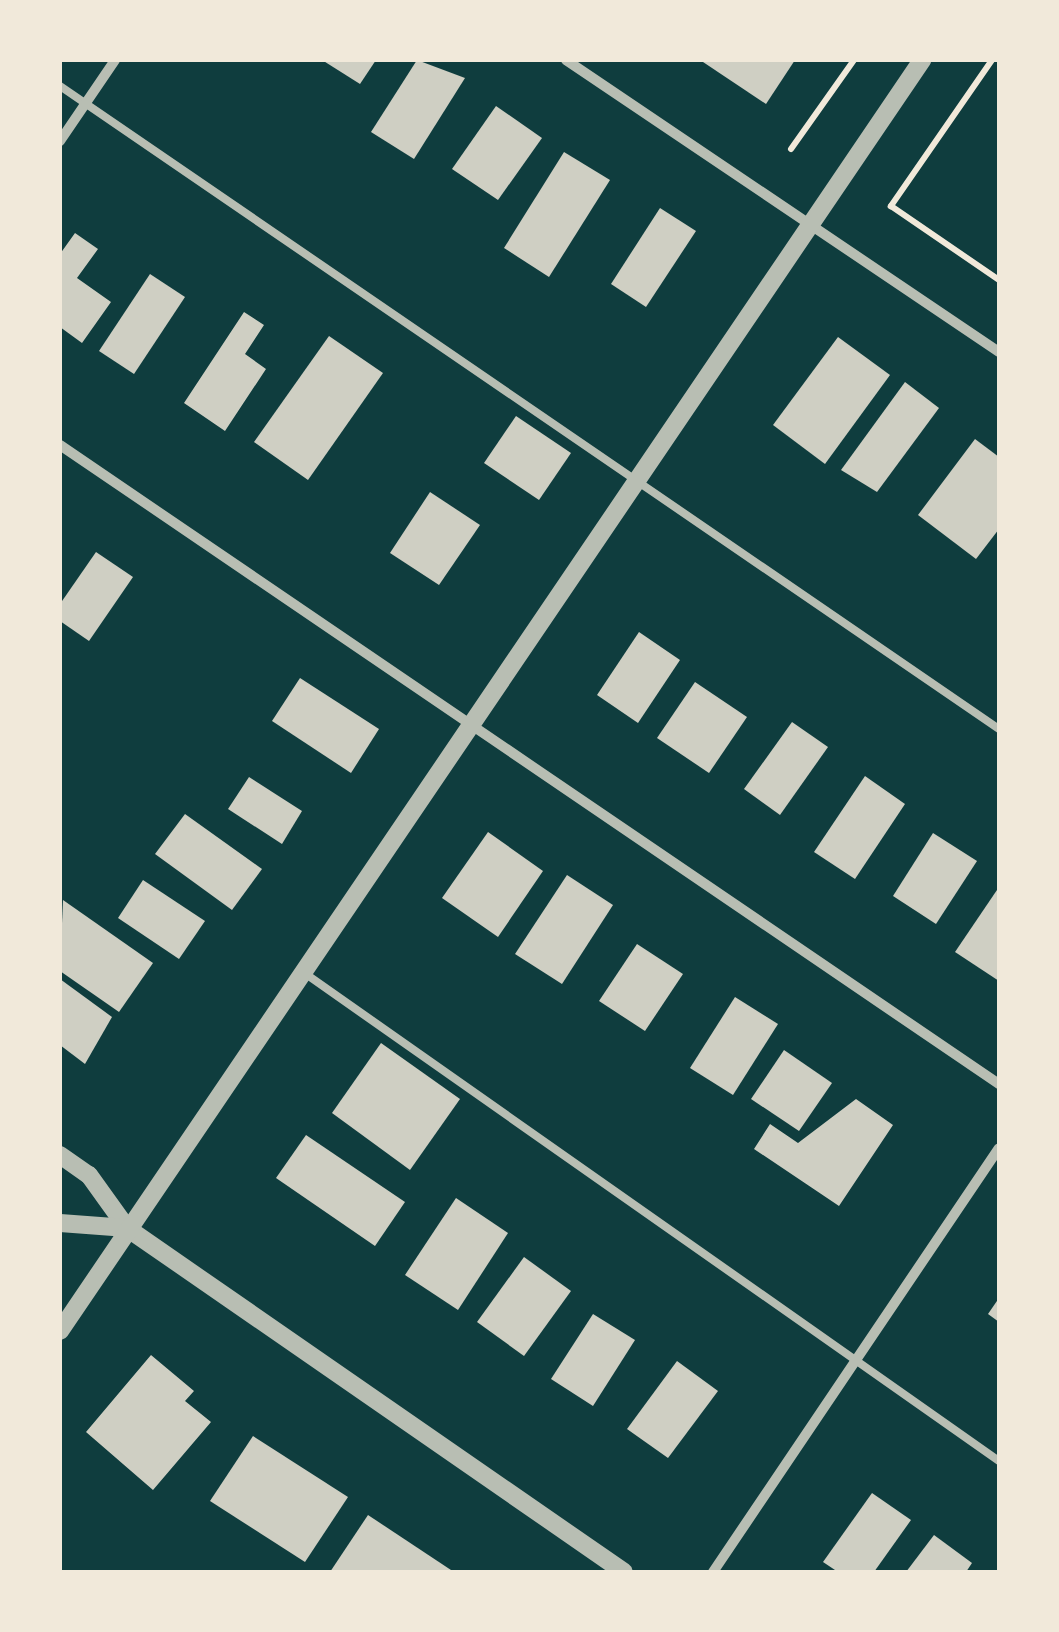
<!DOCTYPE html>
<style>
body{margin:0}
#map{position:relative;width:1059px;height:1632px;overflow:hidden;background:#0f3d3e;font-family:Lato,sans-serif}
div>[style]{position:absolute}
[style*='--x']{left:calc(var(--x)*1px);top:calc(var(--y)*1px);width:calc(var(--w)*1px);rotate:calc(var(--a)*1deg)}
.building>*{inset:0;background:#cfcfc3}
.path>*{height:6px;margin:-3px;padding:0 3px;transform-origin:3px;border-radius:3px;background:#f1e9da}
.service>*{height:8px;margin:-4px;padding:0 4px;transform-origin:4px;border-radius:4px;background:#b8beb3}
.minor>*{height:10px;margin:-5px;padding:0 5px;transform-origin:5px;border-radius:5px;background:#b8beb3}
.tertiary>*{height:18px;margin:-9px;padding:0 9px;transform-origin:9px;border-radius:9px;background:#b8beb3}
span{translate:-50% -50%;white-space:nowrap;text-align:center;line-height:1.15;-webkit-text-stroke:8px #f1e9da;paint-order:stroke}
.frame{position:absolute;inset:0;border:62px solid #f1e9da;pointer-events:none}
</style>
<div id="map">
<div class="building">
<i style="clip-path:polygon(322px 60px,376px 60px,360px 84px)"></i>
<i style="clip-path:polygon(417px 60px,465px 78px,414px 159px,371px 132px)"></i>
<i style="clip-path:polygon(700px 60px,795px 60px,766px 104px)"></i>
<i style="clip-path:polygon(496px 106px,542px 138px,498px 200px,452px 169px)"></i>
<i style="clip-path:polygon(564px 152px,610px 180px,549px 277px,504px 248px)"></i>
<i style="clip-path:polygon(660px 208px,696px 231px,646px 307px,611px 284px)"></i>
<i style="clip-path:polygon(75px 233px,98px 249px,77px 278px,111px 302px,82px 343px,60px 327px,60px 254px)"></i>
<i style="clip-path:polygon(150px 274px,185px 297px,134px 374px,99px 351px)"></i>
<i style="clip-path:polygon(244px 312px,264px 325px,245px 354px,266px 369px,225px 431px,184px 403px)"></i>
<i style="clip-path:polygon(329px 336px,383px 373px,308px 480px,254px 442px)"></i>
<i style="clip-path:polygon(838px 337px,890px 375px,825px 464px,773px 425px)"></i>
<i style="clip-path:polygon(905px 382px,939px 408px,877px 492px,841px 470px)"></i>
<i style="clip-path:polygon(516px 416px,571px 453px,539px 500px,484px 463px)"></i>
<i style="clip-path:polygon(975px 439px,999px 457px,999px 529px,976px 559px,918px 515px)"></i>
<i style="clip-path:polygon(430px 492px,480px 525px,439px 585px,390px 553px)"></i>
<i style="clip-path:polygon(96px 552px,133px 577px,89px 641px,60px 621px,60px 604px)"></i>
<i style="clip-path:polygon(639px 632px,680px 660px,638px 723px,597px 695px)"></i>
<i style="clip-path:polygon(300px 678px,379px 729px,351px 773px,272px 721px)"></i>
<i style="clip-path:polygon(695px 682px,747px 717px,709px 773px,657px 738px)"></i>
<i style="clip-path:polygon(792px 722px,828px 747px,780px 815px,744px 789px)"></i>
<i style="clip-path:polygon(865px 776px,905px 804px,855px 879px,814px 852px)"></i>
<i style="clip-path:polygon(249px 777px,302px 811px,282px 844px,228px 809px)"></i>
<i style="clip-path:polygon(185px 814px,262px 869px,232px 910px,155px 854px)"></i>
<i style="clip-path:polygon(488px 832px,543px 871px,498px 937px,442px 898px)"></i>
<i style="clip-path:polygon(933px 833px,977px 861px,936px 924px,893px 896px)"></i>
<i style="clip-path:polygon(567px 875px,613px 905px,562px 984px,515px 954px)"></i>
<i style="clip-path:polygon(143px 880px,205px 921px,179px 959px,118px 918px)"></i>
<i style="clip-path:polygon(999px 887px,999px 981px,955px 952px)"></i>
<i style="clip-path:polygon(63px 900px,153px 963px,119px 1012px,60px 971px)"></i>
<i style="clip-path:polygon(637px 944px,683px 974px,645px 1031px,599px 1001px)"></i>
<i style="clip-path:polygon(60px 979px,112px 1017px,85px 1064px,60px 1045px)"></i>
<i style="clip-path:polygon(735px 997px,778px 1024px,733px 1095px,690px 1068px)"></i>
<i style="clip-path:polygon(381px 1043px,460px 1099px,410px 1170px,332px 1113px)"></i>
<i style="clip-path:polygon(784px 1050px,832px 1083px,799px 1131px,751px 1099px)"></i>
<i style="clip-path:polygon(856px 1099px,893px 1125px,839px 1206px,754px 1149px,770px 1124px,798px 1143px)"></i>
<i style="clip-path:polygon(306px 1135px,405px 1202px,375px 1246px,276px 1178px)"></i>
<i style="clip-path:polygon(456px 1198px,508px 1233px,458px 1310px,405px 1275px)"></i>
<i style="clip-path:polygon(524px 1257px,571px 1291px,524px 1356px,477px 1322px)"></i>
<i style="clip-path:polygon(999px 1298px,999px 1322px,988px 1314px)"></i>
<i style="clip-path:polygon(593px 1314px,635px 1340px,593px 1406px,551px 1379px)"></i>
<i style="clip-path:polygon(151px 1355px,194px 1391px,185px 1401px,211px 1422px,153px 1490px,86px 1432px)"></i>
<i style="clip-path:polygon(677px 1361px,718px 1391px,668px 1458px,627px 1429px)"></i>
<i style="clip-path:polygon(253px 1436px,348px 1497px,305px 1562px,210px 1501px)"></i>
<i style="clip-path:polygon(872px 1493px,911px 1520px,874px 1572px,838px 1572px,823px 1562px)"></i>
<i style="clip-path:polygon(368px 1515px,454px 1572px,330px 1572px)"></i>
<i style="clip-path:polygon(934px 1535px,972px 1563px,966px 1572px,906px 1572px)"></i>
</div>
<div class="path">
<i style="--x:992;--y:60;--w:178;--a:124.7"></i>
<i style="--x:891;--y:206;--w:131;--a:34.4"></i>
<i style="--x:791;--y:149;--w:109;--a:-54.7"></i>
</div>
<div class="service">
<i style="--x:60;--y:86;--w:1138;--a:34.4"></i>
<i style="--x:303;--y:972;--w:851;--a:35.09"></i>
</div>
<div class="minor">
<i style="--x:566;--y:60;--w:522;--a:33.99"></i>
<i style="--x:60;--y:141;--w:98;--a:-55.8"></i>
<i style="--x:60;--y:445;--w:1136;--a:34.24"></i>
<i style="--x:713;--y:1572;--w:511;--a:-56"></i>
</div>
<div class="tertiary">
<i style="--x:60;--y:1155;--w:35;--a:35"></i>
<i style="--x:89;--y:1175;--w:65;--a:54.4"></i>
<i style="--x:127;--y:1228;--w:604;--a:34.69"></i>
<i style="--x:60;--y:1223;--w:67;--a:4.3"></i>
<i style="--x:60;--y:1331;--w:1536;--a:-55.85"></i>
</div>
<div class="frame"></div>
</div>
